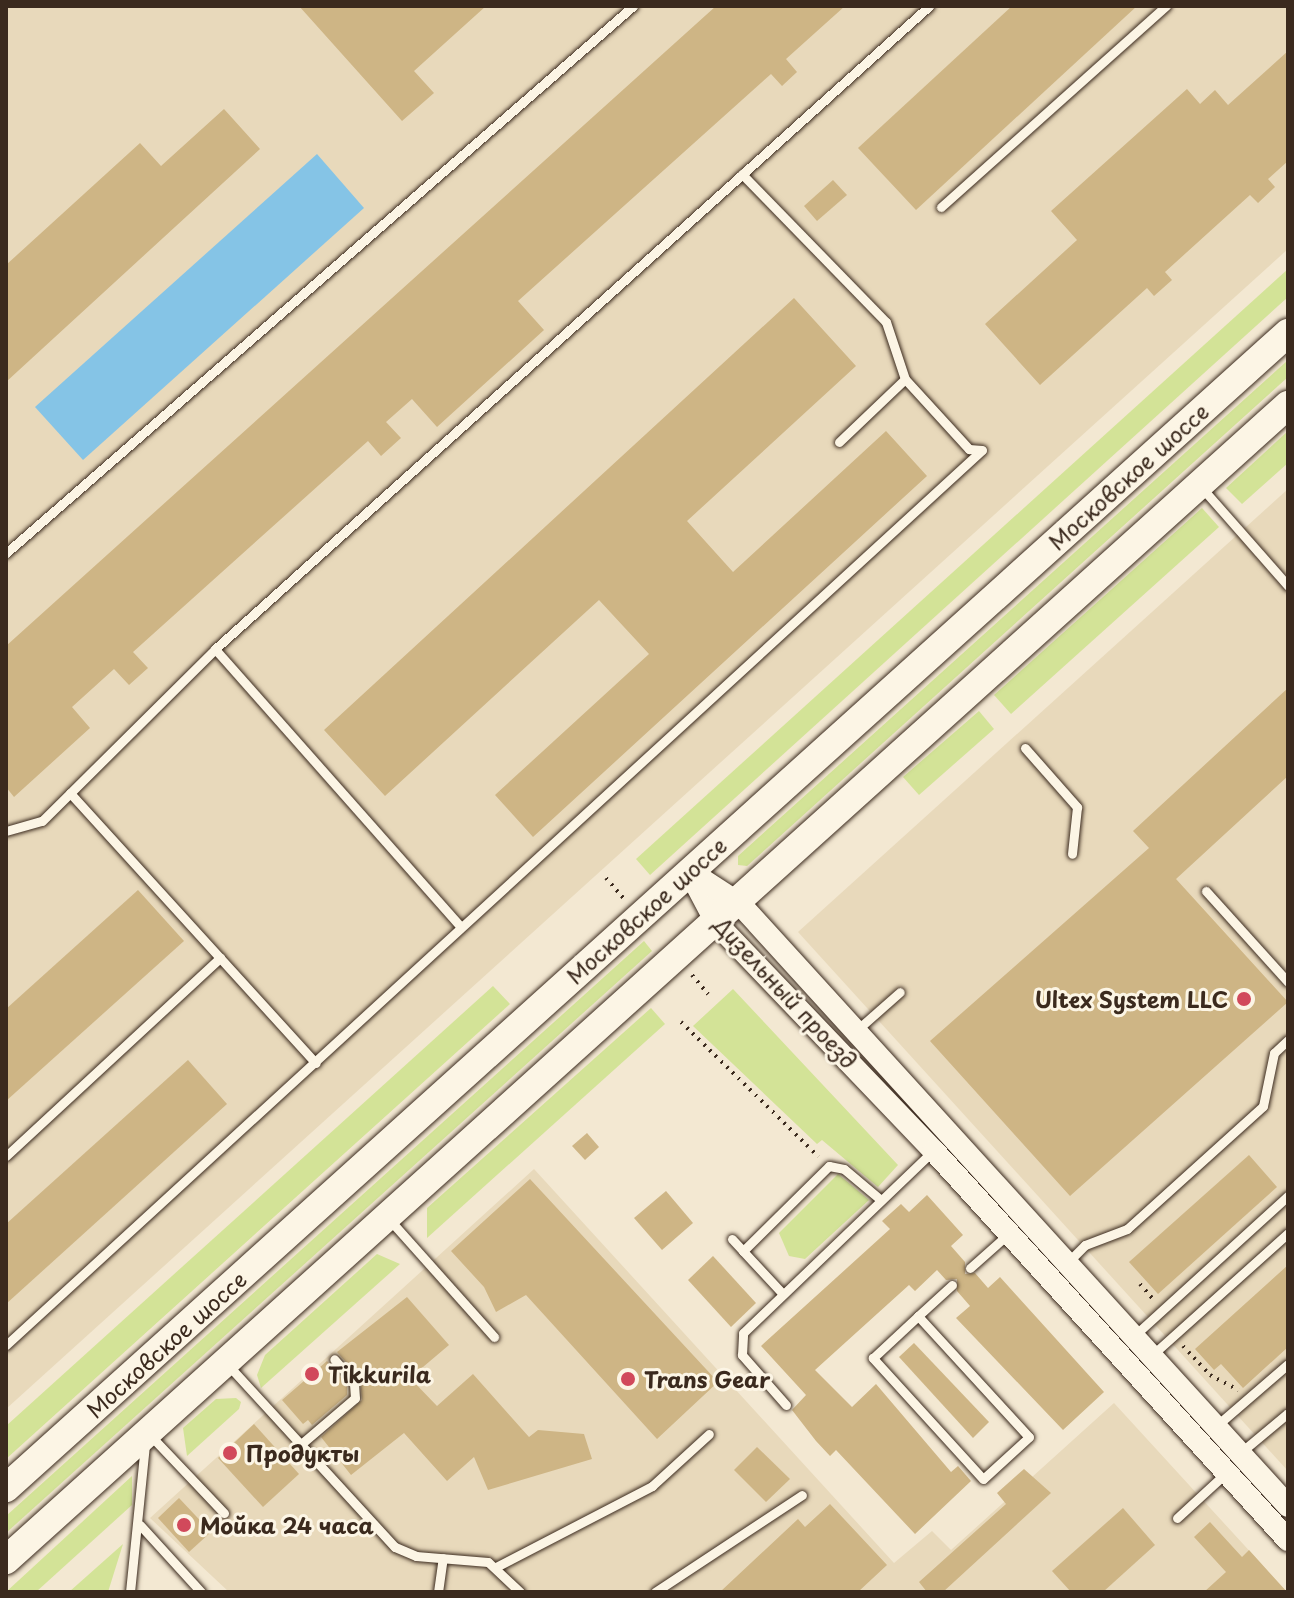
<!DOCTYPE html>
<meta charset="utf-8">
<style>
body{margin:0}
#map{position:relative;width:1294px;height:1598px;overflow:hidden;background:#f3e8d2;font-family:"Playpen Sans",sans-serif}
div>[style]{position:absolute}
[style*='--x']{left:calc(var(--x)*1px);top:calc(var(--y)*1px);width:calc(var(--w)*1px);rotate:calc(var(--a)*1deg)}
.built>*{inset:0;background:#e8d9bb}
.green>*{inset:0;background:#d3e397}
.water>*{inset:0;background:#85c4e6}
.building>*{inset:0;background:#ceb585}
.path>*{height:4px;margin-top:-2px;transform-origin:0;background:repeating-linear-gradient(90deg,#3b2a1e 0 2px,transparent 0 8px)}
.roads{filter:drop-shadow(0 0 2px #3b2a1e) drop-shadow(0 0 2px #3b2a1e)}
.service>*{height:9px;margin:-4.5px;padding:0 4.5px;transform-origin:4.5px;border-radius:4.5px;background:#fcf5e5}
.tertiary>*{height:22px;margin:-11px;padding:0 11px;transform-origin:11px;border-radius:11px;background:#fcf5e5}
.primary>*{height:28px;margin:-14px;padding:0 14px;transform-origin:14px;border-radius:14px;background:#fcf5e5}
.dots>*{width:22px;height:22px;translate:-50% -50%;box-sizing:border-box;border:4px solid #fcf5e5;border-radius:50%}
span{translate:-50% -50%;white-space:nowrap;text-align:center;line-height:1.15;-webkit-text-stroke:6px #fcf5e5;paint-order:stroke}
.street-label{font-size:22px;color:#3b2a1e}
.poi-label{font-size:22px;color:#3b2a1e;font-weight:700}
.right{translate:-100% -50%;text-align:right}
.left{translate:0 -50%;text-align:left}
.frame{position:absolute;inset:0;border:8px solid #3b2a1e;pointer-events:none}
</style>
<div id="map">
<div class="built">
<i style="clip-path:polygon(6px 6px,1288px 6px,1288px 249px,6px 1409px)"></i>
<i style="clip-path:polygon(1288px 489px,1288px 1471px,798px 932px)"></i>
<i style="clip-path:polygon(534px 1169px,894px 1563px,932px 1531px,951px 1550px,1114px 1403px,1287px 1592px,229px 1592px,150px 1518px)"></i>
</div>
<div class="green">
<i style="clip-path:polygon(1288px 269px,1288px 297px,650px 875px,636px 859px)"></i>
<i style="clip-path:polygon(1288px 360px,1288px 377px,747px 866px,738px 865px,738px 856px)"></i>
<i style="clip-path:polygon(1288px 431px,1288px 463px,1242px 504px,1226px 488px)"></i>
<i style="clip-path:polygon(1202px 508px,1219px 527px,1011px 714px,994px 695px)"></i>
<i style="clip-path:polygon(979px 711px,994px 729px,919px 795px,903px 777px)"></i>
<i style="clip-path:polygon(644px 941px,652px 951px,6px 1533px,6px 1516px)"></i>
<i style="clip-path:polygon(493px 986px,510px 1004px,6px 1459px,6px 1426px)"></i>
<i style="clip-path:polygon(733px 989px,898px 1165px,878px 1187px,822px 1140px,817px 1144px,693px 1026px)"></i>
<i style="clip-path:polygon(651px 1008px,665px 1024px,427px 1238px,427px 1208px)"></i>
<i style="clip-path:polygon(838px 1174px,869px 1200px,805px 1259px,789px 1256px,779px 1233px)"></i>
<i style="clip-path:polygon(377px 1254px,400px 1264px,261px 1388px,257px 1375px,265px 1355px)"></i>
<i style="clip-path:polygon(236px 1398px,241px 1402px,239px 1409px,187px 1456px,183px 1428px,216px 1399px)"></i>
<i style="clip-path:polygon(132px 1476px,132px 1505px,36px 1592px,6px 1592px)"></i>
<i style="clip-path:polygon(123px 1544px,108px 1592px,69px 1592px)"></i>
</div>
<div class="water">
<i style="clip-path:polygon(317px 154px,364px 208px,83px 460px,35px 407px)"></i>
</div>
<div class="building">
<i style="clip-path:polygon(299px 6px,486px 6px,414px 71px,434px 93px,402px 121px)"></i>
<i style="clip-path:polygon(716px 6px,845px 6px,786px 59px,797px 72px,782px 86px,771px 74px,518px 301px,544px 330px,437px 427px,412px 399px,386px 422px,401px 438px,381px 456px,368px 441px,133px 652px,148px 668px,129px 685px,114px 669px,72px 707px,90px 728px,14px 797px,6px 787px,6px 646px)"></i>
<i style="clip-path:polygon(1012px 6px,1137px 6px,916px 210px,858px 148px)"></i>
<i style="clip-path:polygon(1288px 51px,1288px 161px,1268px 179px,1275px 187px,1258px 203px,1250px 195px,1165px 272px,1172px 280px,1154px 296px,1147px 288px,1040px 385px,985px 324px,1077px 240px,1051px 211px,1187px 89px,1200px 104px,1215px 90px,1228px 105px)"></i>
<i style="clip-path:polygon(224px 109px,260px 149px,6px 382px,6px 265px,140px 143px,161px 166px)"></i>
<i style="clip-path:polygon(833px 180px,847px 195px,817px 221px,804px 206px)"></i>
<i style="clip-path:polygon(794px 298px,856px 366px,687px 521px,733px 572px,886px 431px,927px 476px,533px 837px,495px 795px,649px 654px,599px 600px,385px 796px,324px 730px)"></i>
<i style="clip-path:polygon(1288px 688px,1288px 776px,1176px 879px,1288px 1002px,1070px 1196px,930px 1041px,1149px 848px,1133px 831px)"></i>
<i style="clip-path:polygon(138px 890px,184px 941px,6px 1101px,6px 1009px)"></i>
<i style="clip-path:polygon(188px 1060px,227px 1104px,6px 1304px,6px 1224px)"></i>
<i style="clip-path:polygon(587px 1133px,599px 1147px,585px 1160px,572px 1146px)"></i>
<i style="clip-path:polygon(1249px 1155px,1277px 1187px,1158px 1294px,1129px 1262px)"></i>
<i style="clip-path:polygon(530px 1179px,718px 1382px,657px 1439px,526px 1295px,496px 1312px,484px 1287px,451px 1251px)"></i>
<i style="clip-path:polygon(666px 1191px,693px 1223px,662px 1250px,634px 1218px)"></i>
<i style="clip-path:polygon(927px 1195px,963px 1235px,951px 1246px,965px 1262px,965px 1274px,975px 1273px,988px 1288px,1000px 1277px,1104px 1392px,1063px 1430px,956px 1318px,970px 1306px,957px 1291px,957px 1279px,946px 1280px,937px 1270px,915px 1291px,909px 1285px,815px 1370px,852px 1407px,876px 1384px,951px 1472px,958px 1466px,971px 1481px,915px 1534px,836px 1450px,830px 1456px,816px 1441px,792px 1410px,806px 1395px,761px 1346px,890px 1229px,882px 1221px,901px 1204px,909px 1212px)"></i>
<i style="clip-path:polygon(713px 1256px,756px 1303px,731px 1327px,688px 1280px)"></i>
<i style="clip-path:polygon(1288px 1265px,1288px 1347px,1243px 1388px,1221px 1364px,1214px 1370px,1195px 1349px)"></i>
<i style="clip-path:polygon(407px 1297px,449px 1345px,410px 1378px,437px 1406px,473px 1374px,529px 1437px,538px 1430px,584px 1434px,592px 1459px,488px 1490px,474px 1457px,447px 1481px,404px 1433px,351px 1475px,321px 1437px,362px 1400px,360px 1378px,337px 1352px)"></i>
<i style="clip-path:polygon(914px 1343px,989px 1422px,973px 1438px,899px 1357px)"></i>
<i style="clip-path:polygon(327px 1361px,347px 1385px,347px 1395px,312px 1425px,308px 1420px,303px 1424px,282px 1400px)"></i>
<i style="clip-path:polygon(254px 1424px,299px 1474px,263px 1507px,218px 1458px)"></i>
<i style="clip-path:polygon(757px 1447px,790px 1479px,766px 1502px,734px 1470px)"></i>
<i style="clip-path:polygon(1024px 1469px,1051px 1493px,943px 1592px,927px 1592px,919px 1582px,1006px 1504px,997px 1493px)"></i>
<i style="clip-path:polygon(179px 1498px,211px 1532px,189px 1552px,158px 1518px)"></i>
<i style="clip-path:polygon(830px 1504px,887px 1565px,858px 1592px,720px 1592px,798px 1519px,805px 1527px)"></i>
<i style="clip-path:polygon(1123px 1508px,1155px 1545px,1103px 1592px,1071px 1592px,1052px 1571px)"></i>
<i style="clip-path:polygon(1210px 1522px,1242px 1557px,1249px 1550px,1287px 1592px,1204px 1592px,1226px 1572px,1194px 1537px)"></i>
</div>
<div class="path">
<i style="--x:606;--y:878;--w:28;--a:49"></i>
<i style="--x:692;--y:975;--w:25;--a:50"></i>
<i style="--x:681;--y:1022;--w:192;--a:44.4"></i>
<i style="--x:1140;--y:1284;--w:20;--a:49"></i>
<i style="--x:1183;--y:1346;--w:40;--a:47"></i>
<i style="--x:1210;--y:1375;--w:32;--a:28"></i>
</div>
<div class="roads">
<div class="service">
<i style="--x:742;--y:174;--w:206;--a:45.8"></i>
<i style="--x:886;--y:322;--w:60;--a:71.6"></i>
<i style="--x:905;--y:379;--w:95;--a:47.6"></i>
<i style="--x:969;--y:449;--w:13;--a:4"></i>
<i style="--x:941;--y:207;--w:302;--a:-41.8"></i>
<i style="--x:839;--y:442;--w:91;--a:-43.7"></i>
<i style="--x:1202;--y:488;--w:130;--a:48.7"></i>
<i style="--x:6;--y:553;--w:832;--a:-41.1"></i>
<i style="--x:215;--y:649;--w:371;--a:48.5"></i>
<i style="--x:1025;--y:748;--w:79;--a:48.6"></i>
<i style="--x:1077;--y:807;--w:47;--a:96.1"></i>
<i style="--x:70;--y:793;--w:365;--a:47.7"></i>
<i style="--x:6;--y:831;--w:37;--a:-16"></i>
<i style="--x:42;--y:821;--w:244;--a:-44.8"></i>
<i style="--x:215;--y:649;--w:961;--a:-42"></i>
<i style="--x:1206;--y:891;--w:122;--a:48"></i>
<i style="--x:857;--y:1030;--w:57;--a:-41.5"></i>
<i style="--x:6;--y:1156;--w:292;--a:-42.8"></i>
<i style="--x:389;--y:1219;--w:158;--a:48.3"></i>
<i style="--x:732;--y:1239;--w:16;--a:47"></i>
<i style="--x:1068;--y:1262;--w:24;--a:-45"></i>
<i style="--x:1085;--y:1245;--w:45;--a:-20.9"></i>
<i style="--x:1127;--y:1229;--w:183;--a:-42.1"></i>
<i style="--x:1263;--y:1106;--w:54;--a:-78.3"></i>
<i style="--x:1274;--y:1053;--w:19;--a:-43"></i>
<i style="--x:970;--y:1268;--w:50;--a:-41.7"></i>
<i style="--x:782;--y:1293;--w:57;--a:-132.9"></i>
<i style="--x:743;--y:1251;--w:121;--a:-44.7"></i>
<i style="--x:829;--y:1166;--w:15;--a:11"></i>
<i style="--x:844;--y:1169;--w:48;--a:40"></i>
<i style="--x:918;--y:1316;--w:164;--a:47.5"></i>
<i style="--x:1029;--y:1437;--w:62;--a:137.6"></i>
<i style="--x:983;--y:1479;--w:164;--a:-132.3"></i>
<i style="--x:873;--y:1358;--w:62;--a:-43"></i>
<i style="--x:918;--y:1316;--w:46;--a:-42.4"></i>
<i style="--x:1135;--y:1335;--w:207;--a:-42.3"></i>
<i style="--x:6;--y:1345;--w:1324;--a:-42.52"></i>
<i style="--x:1151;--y:1356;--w:184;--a:-41.9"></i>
<i style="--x:228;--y:1365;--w:247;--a:47.5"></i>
<i style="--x:395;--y:1547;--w:23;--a:23"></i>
<i style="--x:416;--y:1556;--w:72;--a:4.8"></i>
<i style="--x:488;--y:1562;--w:44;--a:43.2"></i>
<i style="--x:786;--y:1405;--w:67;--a:-131.3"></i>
<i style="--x:742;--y:1355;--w:22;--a:-87"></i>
<i style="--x:743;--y:1333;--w:263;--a:-43.8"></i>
<i style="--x:1215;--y:1427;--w:96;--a:-40.8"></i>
<i style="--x:149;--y:1434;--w:109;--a:46.5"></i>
<i style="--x:300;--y:1445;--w:72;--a:-40.5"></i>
<i style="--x:355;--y:1398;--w:16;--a:-94"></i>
<i style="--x:354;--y:1382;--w:30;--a:-131"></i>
<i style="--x:1240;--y:1453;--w:62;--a:-39.8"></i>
<i style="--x:1177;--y:1518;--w:67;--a:-42.6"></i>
<i style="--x:140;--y:1525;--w:91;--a:47.7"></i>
<i style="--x:496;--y:1567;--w:176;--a:-27.4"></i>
<i style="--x:652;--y:1486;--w:77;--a:-42.4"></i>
<i style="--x:130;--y:1592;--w:149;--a:-84.2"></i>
<i style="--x:438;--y:1592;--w:34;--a:-82"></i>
<i style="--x:655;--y:1592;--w:176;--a:-33.4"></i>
</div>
<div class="tertiary">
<i style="--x:689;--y:871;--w:60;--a:62.2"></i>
<i style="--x:717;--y:924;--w:314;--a:46.3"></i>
<i style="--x:934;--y:1151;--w:526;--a:47.7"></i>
<i style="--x:692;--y:873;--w:57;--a:32.9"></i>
<i style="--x:740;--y:904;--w:814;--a:47.69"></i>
</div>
<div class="primary">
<i style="--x:6;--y:1488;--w:1726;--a:-42.02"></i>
<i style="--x:6;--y:1560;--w:1726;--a:-42.02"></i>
</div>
</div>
<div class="dots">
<i style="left:1244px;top:999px;background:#d1495b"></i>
<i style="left:312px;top:1374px;background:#d1495b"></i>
<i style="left:628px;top:1379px;background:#d1495b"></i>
<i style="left:230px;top:1453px;background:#d1495b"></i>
<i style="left:184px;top:1525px;background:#d1495b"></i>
</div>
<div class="street-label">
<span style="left:1128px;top:476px;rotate:-42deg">Московское шоссе</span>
<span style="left:646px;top:910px;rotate:-42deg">Московское шоссе</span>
<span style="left:786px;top:992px;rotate:47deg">Дизельный проезд</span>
<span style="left:166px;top:1344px;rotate:-42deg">Московское шоссе</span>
</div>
<div class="poi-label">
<span class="right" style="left:1228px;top:999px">Ultex System LLC</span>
<span class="left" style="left:328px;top:1374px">Tikkurila</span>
<span class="left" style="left:644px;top:1379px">Trans Gear</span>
<span class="left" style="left:246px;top:1453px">Продукты</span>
<span class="left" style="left:200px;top:1525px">Мойка 24 часа</span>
</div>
<div class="frame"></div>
</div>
